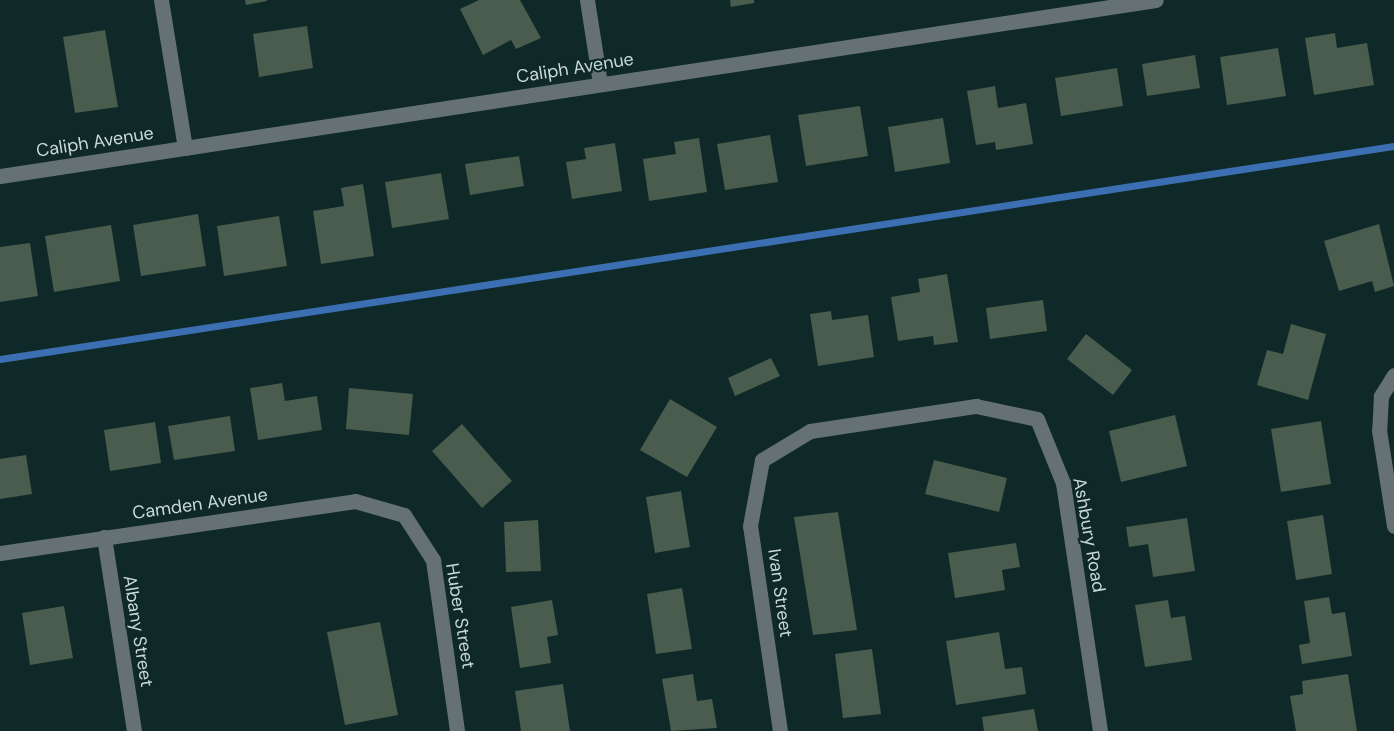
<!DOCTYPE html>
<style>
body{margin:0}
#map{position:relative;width:1394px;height:731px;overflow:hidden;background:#0e2927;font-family:"DM Sans",sans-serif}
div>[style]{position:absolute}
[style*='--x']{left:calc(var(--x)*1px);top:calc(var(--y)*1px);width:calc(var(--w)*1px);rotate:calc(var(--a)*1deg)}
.stream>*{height:7px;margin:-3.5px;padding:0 3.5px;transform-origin:3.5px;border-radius:3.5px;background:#3c6fb2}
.building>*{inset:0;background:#495c4d}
.minor>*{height:15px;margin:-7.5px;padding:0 7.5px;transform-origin:7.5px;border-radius:7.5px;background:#667176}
span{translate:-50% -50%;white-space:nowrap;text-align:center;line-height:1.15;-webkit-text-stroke:4.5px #0e2927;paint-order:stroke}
.street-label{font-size:18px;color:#cad9d7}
</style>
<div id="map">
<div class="stream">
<i style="--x:0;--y:359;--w:1410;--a:-8.69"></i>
</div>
<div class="building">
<i style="clip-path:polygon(245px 0,267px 0,267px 1px,246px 5px)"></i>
<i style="clip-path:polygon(479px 0,520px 0,541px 38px,516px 49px,511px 40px,483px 55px,460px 9px)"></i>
<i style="clip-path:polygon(730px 0,754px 0,754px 3px,731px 7px)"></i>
<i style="clip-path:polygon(307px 26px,313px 68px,259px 77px,253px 34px)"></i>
<i style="clip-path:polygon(105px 30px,118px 107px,75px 113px,63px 37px)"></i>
<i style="clip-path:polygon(1335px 33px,1337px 48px,1367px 43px,1374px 85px,1314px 95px,1305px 38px)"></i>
<i style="clip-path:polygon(1278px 48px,1286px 96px,1227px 105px,1220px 57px)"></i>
<i style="clip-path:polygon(1195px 55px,1200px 88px,1147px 96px,1142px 64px)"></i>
<i style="clip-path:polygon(1117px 68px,1123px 106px,1061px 116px,1055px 78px)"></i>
<i style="clip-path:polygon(995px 86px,998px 108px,1026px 103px,1033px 144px,996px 150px,995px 142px,976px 145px,967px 91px)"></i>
<i style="clip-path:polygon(860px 106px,868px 156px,806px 166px,798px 115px)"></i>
<i style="clip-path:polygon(943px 118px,950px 163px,895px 172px,888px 127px)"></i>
<i style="clip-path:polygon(770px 135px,778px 182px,725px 190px,717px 144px)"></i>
<i style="clip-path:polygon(699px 138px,707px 192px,649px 201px,643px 159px,676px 154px,674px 142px)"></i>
<i style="clip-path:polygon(615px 143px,622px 191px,572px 199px,566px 162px,586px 159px,584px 148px)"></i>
<i style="clip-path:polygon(519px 156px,524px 186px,470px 195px,465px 164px)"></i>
<i style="clip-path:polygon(441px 173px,449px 219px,392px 228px,385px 182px)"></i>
<i style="clip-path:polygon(363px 184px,374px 256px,321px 264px,313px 211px,344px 206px,341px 188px)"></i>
<i style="clip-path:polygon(198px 214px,206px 266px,141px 276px,133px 225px)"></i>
<i style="clip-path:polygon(279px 216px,287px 266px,224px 276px,217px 226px)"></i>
<i style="clip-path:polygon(1379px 224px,1394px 286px,1375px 292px,1372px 281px,1339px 291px,1324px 241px)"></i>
<i style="clip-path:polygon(111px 225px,120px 281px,54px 292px,45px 236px)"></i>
<i style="clip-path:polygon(30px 243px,38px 296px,0 302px,0 247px)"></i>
<i style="clip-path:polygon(947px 274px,958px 342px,934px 345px,933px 336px,898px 341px,891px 297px,920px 292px,918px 279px)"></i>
<i style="clip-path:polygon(1043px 300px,1047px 331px,990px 339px,986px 308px)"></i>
<i style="clip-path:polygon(831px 311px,832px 320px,868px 315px,874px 357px,818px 366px,810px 314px)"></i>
<i style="clip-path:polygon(1291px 324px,1326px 334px,1308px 400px,1257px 385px,1267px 350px,1283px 354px)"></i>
<i style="clip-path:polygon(1086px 334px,1132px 370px,1113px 395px,1067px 359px)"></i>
<i style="clip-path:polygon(771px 358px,780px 376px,735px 396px,728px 378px)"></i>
<i style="clip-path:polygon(282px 383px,285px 401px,317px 396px,322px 430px,258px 440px,250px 388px)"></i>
<i style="clip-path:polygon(349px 388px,413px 394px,409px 435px,346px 429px)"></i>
<i style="clip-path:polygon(670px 399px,717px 427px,687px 477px,640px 450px)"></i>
<i style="clip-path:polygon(1175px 415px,1187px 466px,1121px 482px,1109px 431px)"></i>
<i style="clip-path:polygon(230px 416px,235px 451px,174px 460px,168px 426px)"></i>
<i style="clip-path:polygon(1321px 421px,1331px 484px,1281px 492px,1271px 429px)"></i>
<i style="clip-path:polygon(155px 422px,161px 463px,110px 471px,104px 430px)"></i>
<i style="clip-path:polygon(462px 424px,512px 481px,482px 508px,432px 451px)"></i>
<i style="clip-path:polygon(26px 455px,32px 494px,0 499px,0 459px)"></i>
<i style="clip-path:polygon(934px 460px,1007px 478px,999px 512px,925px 494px)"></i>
<i style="clip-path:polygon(681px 491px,690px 547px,655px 553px,646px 497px)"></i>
<i style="clip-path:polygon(838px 512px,857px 630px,813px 635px,794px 517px)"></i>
<i style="clip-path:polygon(1323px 515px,1332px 574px,1296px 580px,1287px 521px)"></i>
<i style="clip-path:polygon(1187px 518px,1195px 571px,1153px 577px,1148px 544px,1129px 547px,1126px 527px)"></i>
<i style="clip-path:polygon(538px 520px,541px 571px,506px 572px,504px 522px)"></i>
<i style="clip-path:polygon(1016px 543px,1020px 567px,1002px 570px,1005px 590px,955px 598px,948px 553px)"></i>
<i style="clip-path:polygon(682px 588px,692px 649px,656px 654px,647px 594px)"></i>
<i style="clip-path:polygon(1329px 597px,1332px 614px,1345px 612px,1352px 656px,1302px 664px,1299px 645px,1310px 643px,1304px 601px)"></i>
<i style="clip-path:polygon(552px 600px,558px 635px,547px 637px,551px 663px,520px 668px,511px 607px)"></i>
<i style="clip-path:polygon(1168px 600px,1171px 618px,1185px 616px,1192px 660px,1145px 667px,1135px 605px)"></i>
<i style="clip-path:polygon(64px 606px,73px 658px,30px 665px,22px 613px)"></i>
<i style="clip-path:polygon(380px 622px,398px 715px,345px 725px,327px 632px)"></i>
<i style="clip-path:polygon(999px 632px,1005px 669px,1022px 667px,1026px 694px,956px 705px,946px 641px)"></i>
<i style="clip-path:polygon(872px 649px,881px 714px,843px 718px,835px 654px)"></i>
<i style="clip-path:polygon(693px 674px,697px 701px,712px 699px,717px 728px,671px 731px,662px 679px)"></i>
<i style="clip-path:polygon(1348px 674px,1357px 731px,1296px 731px,1290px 696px,1303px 694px,1302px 681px)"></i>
<i style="clip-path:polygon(563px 684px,570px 731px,521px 731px,515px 691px)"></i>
<i style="clip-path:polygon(1034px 709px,1038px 731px,984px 731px,982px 717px)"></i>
</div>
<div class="minor">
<i style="--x:161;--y:0;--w:150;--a:80.8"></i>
<i style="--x:587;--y:0;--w:84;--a:81.1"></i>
<i style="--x:0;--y:176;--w:1169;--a:-8.66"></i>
<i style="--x:1394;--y:375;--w:25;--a:122"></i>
<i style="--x:1381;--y:396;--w:34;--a:93"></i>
<i style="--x:1379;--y:430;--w:97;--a:81.1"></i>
<i style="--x:104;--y:537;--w:196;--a:81.2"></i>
<i style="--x:0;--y:553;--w:359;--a:-8.3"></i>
<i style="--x:355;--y:501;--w:51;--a:15.9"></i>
<i style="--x:404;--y:515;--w:54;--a:57.2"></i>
<i style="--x:433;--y:560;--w:173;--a:82"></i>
<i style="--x:780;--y:731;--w:207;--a:-98.3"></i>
<i style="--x:750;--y:526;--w:67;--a:-79.7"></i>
<i style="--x:762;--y:460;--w:56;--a:-31.1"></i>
<i style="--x:810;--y:431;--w:168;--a:-8.6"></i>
<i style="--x:976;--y:406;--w:62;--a:12"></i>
<i style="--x:1037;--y:419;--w:69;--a:67.9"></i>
<i style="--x:1063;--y:483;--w:251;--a:81.5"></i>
</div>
<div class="street-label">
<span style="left:575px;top:68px;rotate:-9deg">Caliph Avenue</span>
<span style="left:95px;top:142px;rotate:-9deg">Caliph Avenue</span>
<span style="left:200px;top:504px;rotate:-8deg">Camden Avenue</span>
<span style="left:1089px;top:535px;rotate:80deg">Ashbury Road</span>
<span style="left:780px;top:593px;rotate:82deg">Ivan Street</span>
<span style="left:460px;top:616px;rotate:81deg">Huber Street</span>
<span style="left:138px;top:631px;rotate:81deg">Albany Street</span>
</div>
</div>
